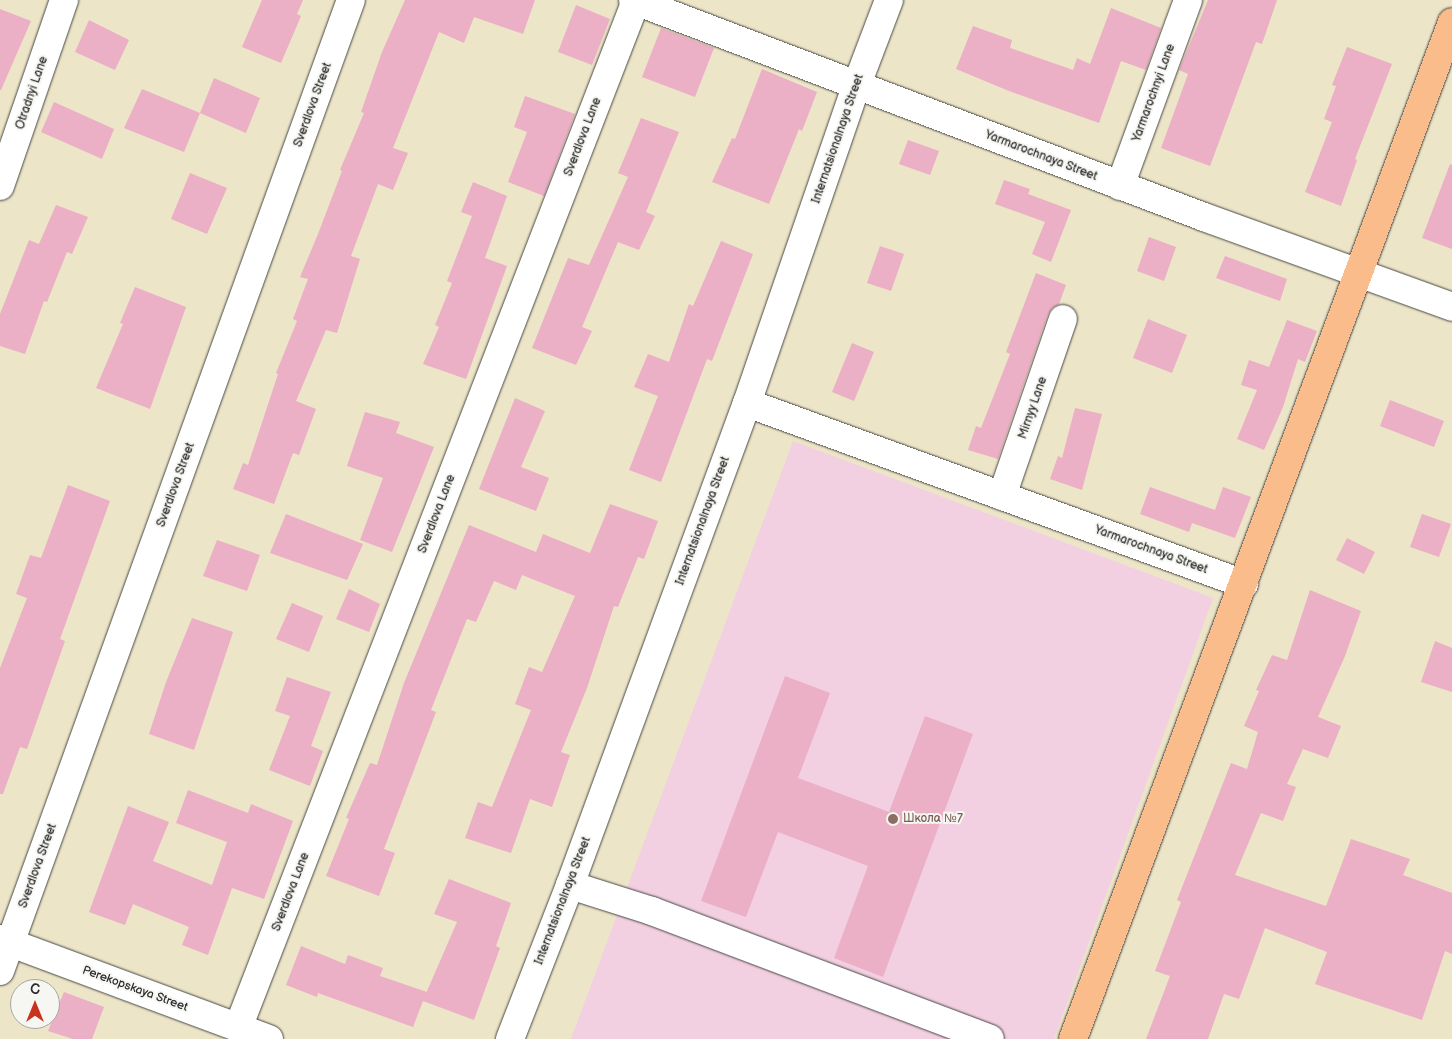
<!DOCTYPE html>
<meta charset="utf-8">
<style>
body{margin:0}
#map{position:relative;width:1452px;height:1039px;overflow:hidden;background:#ece5c8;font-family:"Balsamiq Sans",sans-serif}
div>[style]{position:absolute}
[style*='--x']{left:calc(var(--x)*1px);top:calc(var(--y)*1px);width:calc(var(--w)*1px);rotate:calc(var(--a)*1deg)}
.built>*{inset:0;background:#f2cfe1}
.building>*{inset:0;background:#ebafc6}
.roads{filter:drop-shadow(0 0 1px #484743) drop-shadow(0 0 1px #484743)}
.minor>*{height:28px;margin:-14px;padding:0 14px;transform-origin:14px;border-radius:14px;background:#fff}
.major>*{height:28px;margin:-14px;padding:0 14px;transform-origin:14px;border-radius:14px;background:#fabc8b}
.dots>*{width:14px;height:14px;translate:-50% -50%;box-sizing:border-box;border:2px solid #f6f6f2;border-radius:50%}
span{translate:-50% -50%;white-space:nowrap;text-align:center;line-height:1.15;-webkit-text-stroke:4px #f6f6f2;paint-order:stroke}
.street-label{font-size:12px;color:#2b2b2b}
.education-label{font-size:12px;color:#785e54}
.left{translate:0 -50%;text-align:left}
.north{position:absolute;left:10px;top:979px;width:50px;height:50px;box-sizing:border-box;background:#f6f6f2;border:1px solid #a5a5a2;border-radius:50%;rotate:0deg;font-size:14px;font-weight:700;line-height:20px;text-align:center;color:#2b2b2b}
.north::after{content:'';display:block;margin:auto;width:18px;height:22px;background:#c8321e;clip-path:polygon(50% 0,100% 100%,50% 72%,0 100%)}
</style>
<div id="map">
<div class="built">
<i style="clip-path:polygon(793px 441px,1213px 598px,1054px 1039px,571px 1039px)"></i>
</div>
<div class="building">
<i style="clip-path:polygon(262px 0,303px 0,297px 14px,301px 16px,281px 63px,242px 47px)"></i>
<i style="clip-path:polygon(405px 0,535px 0,523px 34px,474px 17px,464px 43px,439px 32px,393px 148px,408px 153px,393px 190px,378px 184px,351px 256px,360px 259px,337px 333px,326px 330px,296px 401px,316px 409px,299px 455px,293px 453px,274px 504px,233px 489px,243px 463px,248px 465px,278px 374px,276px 373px,297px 321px,293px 319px,308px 279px,300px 277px,318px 234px,342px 171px,340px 170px,364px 113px,361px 112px,382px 52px)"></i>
<i style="clip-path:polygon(1208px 0,1277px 0,1262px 44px,1256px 42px,1210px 166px,1161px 148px,1188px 74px,1179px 70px)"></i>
<i style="clip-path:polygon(576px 5px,610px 19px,592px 65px,558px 52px)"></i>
<i style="clip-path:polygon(1111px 8px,1161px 28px,1146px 70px,1121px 61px,1099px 123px,1009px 91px,956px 69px,973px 26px,1012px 40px,1010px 48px,1073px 70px,1077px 58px,1090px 64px)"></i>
<i style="clip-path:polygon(0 9px,31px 21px,1px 90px,0 90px)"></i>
<i style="clip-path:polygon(89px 20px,129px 40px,115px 70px,75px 52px)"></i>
<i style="clip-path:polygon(661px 28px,714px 48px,695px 97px,642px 77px)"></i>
<i style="clip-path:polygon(1347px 47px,1392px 64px,1355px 159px,1357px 160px,1341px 206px,1305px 192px,1332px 122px,1324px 119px,1336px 86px,1332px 85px)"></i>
<i style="clip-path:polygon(762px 69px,817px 92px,802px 131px,799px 129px,769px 204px,712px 182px,732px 138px,735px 139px)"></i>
<i style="clip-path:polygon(214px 78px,260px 98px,246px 133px,200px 113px)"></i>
<i style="clip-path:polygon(142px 89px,200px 113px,184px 152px,124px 128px)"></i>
<i style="clip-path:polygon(525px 96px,575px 114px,544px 196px,508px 182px,527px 132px,514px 127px)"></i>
<i style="clip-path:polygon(54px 102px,114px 129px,102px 159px,41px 132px)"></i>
<i style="clip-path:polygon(641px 118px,679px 132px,646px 212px,655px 216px,639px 250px,618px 242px,582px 327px,592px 331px,576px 365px,532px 348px,568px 258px,589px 265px,628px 177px,618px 173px)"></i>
<i style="clip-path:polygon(908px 140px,939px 151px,930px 175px,899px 164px)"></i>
<i style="clip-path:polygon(1450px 164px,1452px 165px,1452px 249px,1422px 238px)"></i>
<i style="clip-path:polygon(190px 173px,227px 188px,207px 234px,171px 219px)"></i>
<i style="clip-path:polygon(1004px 180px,1030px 189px,1028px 194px,1071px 210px,1051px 262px,1032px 254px,1045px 222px,995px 204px)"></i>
<i style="clip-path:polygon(473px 182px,507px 196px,485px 258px,507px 266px,466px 379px,423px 364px,439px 327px,435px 325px,452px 283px,447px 281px,472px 216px,461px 212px)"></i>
<i style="clip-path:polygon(56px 205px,88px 217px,72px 254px,67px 252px,47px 302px,44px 301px,25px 354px,0 346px,0 314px,29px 240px,39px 244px)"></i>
<i style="clip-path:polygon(1149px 237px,1176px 247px,1164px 281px,1137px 271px)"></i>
<i style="clip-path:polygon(721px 241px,753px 254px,712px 361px,707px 359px,661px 482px,629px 470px,658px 396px,634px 387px,648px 354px,669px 362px,689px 304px,693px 306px)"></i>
<i style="clip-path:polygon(880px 246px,904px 254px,891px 291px,867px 283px)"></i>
<i style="clip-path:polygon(1225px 256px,1287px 279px,1280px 301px,1216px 278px)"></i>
<i style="clip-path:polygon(1036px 273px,1066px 285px,1059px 304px,1052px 308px,1048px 314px,998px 459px,968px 450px,976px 426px,981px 428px,1010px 354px,1006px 352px)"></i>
<i style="clip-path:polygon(135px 287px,186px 307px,150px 409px,96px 388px,123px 324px,120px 323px)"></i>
<i style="clip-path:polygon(1148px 319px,1187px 335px,1172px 373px,1133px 358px)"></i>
<i style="clip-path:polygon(1287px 320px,1317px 331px,1305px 362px,1298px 359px,1283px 407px,1264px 450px,1237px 439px,1257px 390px,1241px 385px,1249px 360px,1269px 367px)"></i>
<i style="clip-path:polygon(852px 343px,874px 352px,854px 401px,832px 392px)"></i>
<i style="clip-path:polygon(515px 398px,545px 411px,521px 467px,549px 478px,536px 511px,479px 489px)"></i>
<i style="clip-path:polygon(1390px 400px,1444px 421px,1434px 447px,1380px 426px)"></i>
<i style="clip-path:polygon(1075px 408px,1102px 414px,1082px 490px,1050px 479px,1058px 456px,1062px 458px)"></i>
<i style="clip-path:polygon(365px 412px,400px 422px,396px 433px,434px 447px,392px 552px,360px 540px,383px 478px,347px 466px)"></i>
<i style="clip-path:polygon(68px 485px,110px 501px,60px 639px,65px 641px,27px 749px,20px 747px,3px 794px,0 794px,0 668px,27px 598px,16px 594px,30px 555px,41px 558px)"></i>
<i style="clip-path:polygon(1150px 487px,1215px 510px,1223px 487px,1251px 497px,1235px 538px,1192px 523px,1189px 532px,1140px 514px)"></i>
<i style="clip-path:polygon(610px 504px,658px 521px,644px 559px,638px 557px,618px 607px,614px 606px,587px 688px,561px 752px,570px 755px,552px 807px,530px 799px,511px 853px,465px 838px,478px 802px,492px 807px,531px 710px,515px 704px,529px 667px,542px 672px,575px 596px,522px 575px,516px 590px,494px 581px,476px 622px,467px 619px,431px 710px,436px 712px,384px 849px,395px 853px,379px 896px,326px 876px,349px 819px,346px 818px,370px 763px,377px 765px,404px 683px,469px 525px,536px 552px,543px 534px,590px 553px)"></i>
<i style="clip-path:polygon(286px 514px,363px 544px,347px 580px,270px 553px)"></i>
<i style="clip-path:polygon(1422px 514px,1451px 524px,1439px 557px,1410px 547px)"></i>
<i style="clip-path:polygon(1347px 538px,1375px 552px,1364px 574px,1336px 560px)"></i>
<i style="clip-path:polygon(217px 540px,260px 555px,247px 591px,203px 576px)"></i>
<i style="clip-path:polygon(349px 589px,380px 604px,369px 632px,336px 619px)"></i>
<i style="clip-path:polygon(1310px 590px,1361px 611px,1345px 656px,1318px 717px,1341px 726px,1328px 758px,1303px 749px,1287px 784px,1296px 787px,1283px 821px,1261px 813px,1235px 875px,1326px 906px,1351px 839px,1410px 859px,1403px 875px,1452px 893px,1452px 954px,1445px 951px,1422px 1020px,1315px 984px,1327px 952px,1265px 928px,1239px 999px,1224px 994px,1208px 1039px,1146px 1039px,1170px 976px,1155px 971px,1181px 902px,1177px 900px,1231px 763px,1247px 769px,1258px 732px,1244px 726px,1259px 691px,1256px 690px,1272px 655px,1287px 660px)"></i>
<i style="clip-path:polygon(292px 603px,323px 616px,309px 652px,276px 639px)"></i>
<i style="clip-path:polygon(192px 618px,233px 632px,194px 750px,149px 734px,166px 682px)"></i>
<i style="clip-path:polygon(1435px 641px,1452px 648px,1452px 692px,1421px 682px)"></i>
<i style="clip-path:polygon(785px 676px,830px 693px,798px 778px,889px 812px,925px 716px,973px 734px,883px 977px,834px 958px,868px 866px,778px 832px,746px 917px,701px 901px)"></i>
<i style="clip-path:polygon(287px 677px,331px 692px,311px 746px,323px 751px,310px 786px,269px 770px,290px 716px,275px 711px)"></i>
<i style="clip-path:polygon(188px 790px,248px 813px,251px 804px,293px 821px,264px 899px,232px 888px,208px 955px,182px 945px,189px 927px,133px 904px,125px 925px,89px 912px,128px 806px,169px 822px,153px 861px,212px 885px,227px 842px,176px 823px)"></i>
<i style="clip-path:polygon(449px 879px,511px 903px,496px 946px,500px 948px,474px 1020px,423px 1001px,413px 1027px,318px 993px,317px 997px,286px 985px,301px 946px,345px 964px,348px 955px,383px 968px,380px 976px,427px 992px,424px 998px,457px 922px,434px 914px)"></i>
<i style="clip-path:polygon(64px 992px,104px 1007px,92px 1039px,73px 1039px,48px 1031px)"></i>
</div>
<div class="roads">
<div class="minor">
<i style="--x:633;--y:0;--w:611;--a:20.81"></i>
<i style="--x:1204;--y:217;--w:264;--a:19.9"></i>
<i style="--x:0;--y:186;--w:197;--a:-71"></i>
<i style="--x:1120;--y:186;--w:198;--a:-69.9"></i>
<i style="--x:747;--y:403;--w:529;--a:20.01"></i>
<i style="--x:1002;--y:496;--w:187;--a:-71"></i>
<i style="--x:570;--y:885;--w:86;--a:17.6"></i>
<i style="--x:652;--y:911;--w:361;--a:20.7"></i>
<i style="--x:0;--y:939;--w:287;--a:20.4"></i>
<i style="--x:0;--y:971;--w:1032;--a:-70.13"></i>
<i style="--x:238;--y:1028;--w:1101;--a:-68.82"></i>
<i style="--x:510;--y:1039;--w:165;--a:-68.7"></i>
<i style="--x:570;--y:885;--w:513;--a:-69.84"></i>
<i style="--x:747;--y:403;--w:334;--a:-71"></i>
<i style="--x:856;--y:87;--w:93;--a:-69.2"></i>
</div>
<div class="major">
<i style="--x:1073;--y:1039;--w:1085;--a:-69.56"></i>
</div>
</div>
<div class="dots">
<i style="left:893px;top:819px;background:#8d6e63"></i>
</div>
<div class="street-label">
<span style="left:32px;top:93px;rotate:-71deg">Otradnyi Lane</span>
<span style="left:1154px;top:93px;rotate:-70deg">Yarmarochnyi Lane</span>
<span style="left:313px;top:105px;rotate:-70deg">Sverdlova Street</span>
<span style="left:583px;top:137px;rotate:-69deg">Sverdlova Lane</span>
<span style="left:838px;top:139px;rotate:-71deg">Internatsionalnaya Street</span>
<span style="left:1041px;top:156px;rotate:21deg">Yarmarochnaya Street</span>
<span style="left:1033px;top:408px;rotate:-71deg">Mirnyy Lane</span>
<span style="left:176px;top:485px;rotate:-70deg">Sverdlova Street</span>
<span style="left:437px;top:514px;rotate:-69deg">Sverdlova Lane</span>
<span style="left:703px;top:521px;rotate:-70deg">Internatsionalnaya Street</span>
<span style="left:1151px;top:550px;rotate:20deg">Yarmarochnaya Street</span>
<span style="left:38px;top:866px;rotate:-70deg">Sverdlova Street</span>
<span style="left:291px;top:892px;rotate:-69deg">Sverdlova Lane</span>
<span style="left:563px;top:901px;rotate:-69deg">Internatsionalnaya Street</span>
<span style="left:135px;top:989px;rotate:20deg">Perekopskaya Street</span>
</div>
<div class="education-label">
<span class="left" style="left:903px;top:819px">Школа №7</span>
</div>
<div class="north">С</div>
</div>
